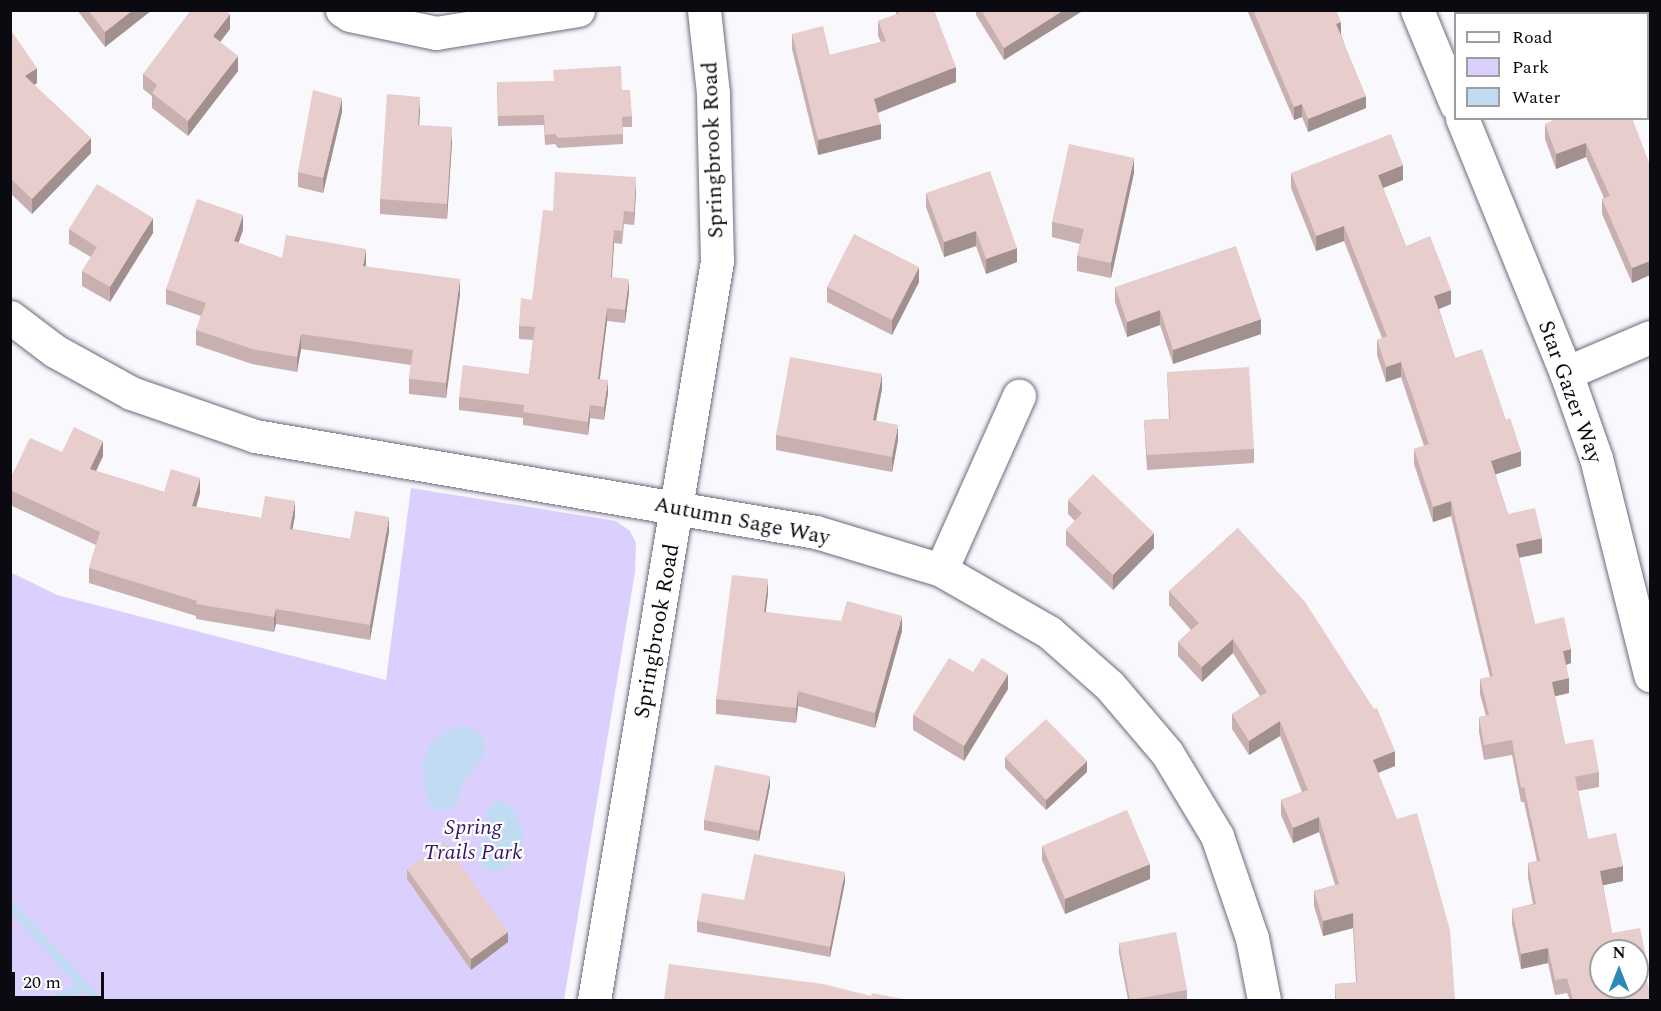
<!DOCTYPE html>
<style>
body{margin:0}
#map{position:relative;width:1661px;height:1011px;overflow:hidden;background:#f9f8fd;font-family:Spectral,serif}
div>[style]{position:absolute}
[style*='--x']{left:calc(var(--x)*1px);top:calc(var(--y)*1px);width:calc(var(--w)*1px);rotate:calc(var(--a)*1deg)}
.green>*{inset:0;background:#dacffd}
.water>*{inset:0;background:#c0dbf2}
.stream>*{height:9px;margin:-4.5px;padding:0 4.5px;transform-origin:4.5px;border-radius:4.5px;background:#c0dbf2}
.roads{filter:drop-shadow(0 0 2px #6f6a7d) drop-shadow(0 0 2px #6f6a7d)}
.minor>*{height:33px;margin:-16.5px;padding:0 16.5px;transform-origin:16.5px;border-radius:16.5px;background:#fff}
.wall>*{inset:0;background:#c7b0af}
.shaded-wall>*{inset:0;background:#a2908e}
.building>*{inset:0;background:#e7cdcb}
span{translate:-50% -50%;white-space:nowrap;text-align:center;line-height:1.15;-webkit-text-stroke:4.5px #fff;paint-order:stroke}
.street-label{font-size:22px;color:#0c0a11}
.park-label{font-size:22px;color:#3a156c;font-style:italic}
.frame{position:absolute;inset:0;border:12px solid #0c0a11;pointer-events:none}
.legend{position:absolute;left:1454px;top:12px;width:195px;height:108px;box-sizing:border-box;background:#fff;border:2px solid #9e9da0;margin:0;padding:8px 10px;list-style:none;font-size:18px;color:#0c0a11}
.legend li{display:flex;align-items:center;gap:12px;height:30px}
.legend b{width:30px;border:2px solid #9e9da0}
.north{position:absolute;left:1589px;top:939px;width:60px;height:60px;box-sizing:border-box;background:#fff;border:2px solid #9e9da0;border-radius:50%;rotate:0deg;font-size:16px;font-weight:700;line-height:24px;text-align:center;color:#0c0a11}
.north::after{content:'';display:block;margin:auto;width:21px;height:27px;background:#2a89b5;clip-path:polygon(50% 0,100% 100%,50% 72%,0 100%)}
.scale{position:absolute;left:12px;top:972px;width:92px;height:27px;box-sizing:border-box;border:3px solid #0c0a11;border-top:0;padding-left:8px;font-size:18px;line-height:21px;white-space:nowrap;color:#0c0a11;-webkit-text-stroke:4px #fff;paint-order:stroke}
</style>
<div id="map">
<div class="green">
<i style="clip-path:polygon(411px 488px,616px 521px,630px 531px,636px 543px,635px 572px,564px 1000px,11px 1000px,10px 572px,57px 595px,386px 680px)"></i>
</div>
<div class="water">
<i style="clip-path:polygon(461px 726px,472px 728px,482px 737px,485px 748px,481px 760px,462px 783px,457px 804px,446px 810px,437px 810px,429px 804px,424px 783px,423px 764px,430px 745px,447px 730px)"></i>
<i style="clip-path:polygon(498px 801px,506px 802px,517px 813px,522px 830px,523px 844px,517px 859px,507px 868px,497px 872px,486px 870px,480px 863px,478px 852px,488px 830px,486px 812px,490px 805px)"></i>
</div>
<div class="stream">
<i style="--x:10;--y:905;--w:129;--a:47.5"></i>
<i style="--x:52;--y:1000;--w:34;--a:-24"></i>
</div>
<div class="roads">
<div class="minor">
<i style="--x:342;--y:10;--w:9;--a:32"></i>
<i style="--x:350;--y:15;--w:88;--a:11.8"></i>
<i style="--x:436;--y:33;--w:144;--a:-9.2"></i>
<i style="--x:1417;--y:10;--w:102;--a:67.5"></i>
<i style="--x:1462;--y:118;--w:275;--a:67.8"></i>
<i style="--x:1566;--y:373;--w:90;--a:70.6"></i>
<i style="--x:1596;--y:458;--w:224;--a:76"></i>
<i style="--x:10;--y:317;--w:56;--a:37.1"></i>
<i style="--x:55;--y:351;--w:87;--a:28.9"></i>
<i style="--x:131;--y:393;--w:131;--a:19.1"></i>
<i style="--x:255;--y:436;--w:569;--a:9.71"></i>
<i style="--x:816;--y:532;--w:131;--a:16.9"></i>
<i style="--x:941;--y:570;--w:125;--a:29.9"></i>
<i style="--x:1049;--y:632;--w:81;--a:41.5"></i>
<i style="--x:1110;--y:686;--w:88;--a:49.6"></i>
<i style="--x:1167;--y:753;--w:97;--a:58.9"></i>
<i style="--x:1217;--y:836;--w:108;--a:71.1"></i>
<i style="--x:1252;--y:938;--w:63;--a:79"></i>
<i style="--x:1566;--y:373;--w:91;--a:-23.2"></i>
<i style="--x:941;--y:570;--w:191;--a:-65.9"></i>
<i style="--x:594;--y:1000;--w:749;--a:-80.55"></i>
<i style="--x:717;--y:261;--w:168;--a:-91.4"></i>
<i style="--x:713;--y:93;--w:83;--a:-96.2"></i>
</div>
</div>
<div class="wall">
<i style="clip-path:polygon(77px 10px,152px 10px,105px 47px)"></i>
<i style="clip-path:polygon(896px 10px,934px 10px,956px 82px,878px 113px,881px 139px,818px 155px,792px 49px,792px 34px,830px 55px,881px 42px,878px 36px,878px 21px,896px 15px)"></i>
<i style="clip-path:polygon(976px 10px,1084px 10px,1004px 60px,976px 15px)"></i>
<i style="clip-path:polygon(1247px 10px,1336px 10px,1341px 34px,1366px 108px,1308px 132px,1302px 117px,1294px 120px)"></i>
<i style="clip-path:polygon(1514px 10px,1624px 10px,1626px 14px,1515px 14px)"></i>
<i style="clip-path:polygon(10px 29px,37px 83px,34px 84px,91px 153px,32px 214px,10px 193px)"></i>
<i style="clip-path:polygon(230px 29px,220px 42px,238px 71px,188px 136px,152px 108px,152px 96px,143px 89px,143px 74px)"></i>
<i style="clip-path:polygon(497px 82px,622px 90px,632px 116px,632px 127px,623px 127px,623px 144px,558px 148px,555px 144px,545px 145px,544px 125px,498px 126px)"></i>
<i style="clip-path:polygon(420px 111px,419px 125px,452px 142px,447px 219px,380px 214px,380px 199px)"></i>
<i style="clip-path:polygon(342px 112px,323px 193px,298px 187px,298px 172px)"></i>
<i style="clip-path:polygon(1545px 124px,1650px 165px,1650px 275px,1632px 283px,1602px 214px,1602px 199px,1604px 198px,1586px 157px,1556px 169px,1545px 139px)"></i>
<i style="clip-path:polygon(1134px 173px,1111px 278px,1077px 271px,1077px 256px,1080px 244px,1052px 237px,1052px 222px)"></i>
<i style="clip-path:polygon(1291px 173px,1403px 180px,1383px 188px,1406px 246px,1451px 304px,1439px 309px,1455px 358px,1521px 466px,1495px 474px,1508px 514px,1542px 553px,1519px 558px,1535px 624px,1571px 663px,1566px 665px,1569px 693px,1555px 696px,1565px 744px,1599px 772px,1599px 787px,1578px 791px,1588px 839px,1623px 881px,1603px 885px,1612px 933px,1647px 962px,1646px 977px,1650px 1000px,1570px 1000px,1567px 993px,1555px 995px,1548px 963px,1521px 969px,1512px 924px,1512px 909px,1533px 904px,1528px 878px,1528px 863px,1537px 861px,1524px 802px,1521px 802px,1512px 755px,1484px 760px,1479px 732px,1479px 717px,1486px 716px,1480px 694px,1480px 679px,1490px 677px,1451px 516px,1433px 522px,1414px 464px,1414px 449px,1424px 446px,1401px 377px,1386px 382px,1377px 355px,1377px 340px,1382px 338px,1344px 241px,1316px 251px,1291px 188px)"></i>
<i style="clip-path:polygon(636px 190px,634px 225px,624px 224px,622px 244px,614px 243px,612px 277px,629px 292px,625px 323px,607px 321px,600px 379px,608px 393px,604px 420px,590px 418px,588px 435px,523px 425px,523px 418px,459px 410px,459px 397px,529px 374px,533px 340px,519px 339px,519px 326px,532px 300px,553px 211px)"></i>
<i style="clip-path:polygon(926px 193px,1017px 262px,986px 274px,976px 246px,944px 257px,926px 207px)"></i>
<i style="clip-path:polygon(69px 229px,153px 233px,110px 302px,82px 286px,82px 271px,91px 257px,69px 244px)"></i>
<i style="clip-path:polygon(243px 230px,238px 243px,282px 258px,366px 264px,366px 267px,460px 294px,446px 398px,409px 394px,409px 379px,411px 365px,301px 349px,297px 372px,252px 364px,196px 345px,196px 330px,201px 316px,166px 304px,166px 289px)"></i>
<i style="clip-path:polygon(919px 282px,892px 335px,827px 302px,827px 287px)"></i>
<i style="clip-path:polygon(1115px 287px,1261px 334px,1173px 364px,1160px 325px,1127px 337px,1115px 302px)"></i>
<i style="clip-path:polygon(1167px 372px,1254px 449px,1254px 463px,1147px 470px,1144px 420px,1169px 419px)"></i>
<i style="clip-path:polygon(882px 389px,876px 421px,898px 440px,892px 472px,776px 450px,776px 435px)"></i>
<i style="clip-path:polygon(62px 452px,103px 456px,96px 471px,164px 492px,200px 493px,196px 507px,261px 518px,295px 516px,292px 529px,350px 539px,389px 532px,370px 640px,276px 624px,274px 632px,196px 619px,196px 616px,89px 583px,89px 568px,96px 545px,10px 505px,10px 479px)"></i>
<i style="clip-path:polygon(1068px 500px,1154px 548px,1113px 590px,1066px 545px,1066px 530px,1075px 521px,1068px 514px)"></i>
<i style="clip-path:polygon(1238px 528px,1395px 766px,1378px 772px,1455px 1000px,1335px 1000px,1335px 984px,1356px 983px,1353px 928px,1323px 936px,1314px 906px,1314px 891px,1335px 885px,1319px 832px,1293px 843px,1281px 815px,1281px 800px,1302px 792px,1280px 736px,1249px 755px,1232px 729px,1232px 714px,1260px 696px,1233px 653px,1202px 682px,1178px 656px,1178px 642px,1191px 630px,1169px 605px,1169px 591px)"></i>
<i style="clip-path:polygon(768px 594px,765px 612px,902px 631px,875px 728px,798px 706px,796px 723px,716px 714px,716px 699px)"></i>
<i style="clip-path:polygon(973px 672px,1008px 689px,964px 761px,913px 730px,913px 715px)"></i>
<i style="clip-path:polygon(1005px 757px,1087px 772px,1046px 810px,1005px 768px)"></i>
<i style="clip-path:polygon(770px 786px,759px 841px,704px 830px,704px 820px)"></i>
<i style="clip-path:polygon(1042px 846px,1150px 879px,1065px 914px,1042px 860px)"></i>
<i style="clip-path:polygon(407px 869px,508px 942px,471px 970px,407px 879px)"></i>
<i style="clip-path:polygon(845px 882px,830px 957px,697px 932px,697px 921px,744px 900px)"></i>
<i style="clip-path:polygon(1119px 943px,1187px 990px,1187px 1000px,1128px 1000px,1119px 953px)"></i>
</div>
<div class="shaded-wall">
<i style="clip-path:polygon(133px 10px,152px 10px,105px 47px,105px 32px)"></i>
<i style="clip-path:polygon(1064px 10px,1084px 10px,1004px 60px,1004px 48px)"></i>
<i style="clip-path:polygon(230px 14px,230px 29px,213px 51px,213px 36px)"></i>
<i style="clip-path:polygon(1341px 22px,1341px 35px,1336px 24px)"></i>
<i style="clip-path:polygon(238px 56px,238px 71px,188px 136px,188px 121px)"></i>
<i style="clip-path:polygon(956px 67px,956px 82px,874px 114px,874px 99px)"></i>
<i style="clip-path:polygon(37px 68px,37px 83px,25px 91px,25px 76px)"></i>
<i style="clip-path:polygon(1366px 96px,1366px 108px,1308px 132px,1308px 119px)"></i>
<i style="clip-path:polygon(420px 97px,420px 111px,418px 140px,418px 125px)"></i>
<i style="clip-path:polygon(342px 98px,342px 112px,323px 193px,323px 178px)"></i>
<i style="clip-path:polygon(1302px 104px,1302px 117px,1294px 120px,1294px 107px)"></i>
<i style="clip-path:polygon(881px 124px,881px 139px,818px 155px,818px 140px)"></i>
<i style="clip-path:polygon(452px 127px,452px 142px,447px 219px,447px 204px)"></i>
<i style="clip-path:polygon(91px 138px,91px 153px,32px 214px,32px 199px)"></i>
<i style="clip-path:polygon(1586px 143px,1586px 157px,1556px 169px,1556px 154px)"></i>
<i style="clip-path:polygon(1134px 158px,1134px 173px,1111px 278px,1111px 263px)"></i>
<i style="clip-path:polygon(1403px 165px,1403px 180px,1378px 190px,1378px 175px)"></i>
<i style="clip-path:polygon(636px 177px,636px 190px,634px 225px,634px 212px)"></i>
<i style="clip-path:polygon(243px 215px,243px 230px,234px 256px,234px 241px)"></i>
<i style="clip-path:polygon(153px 218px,153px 233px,110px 302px,110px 287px)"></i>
<i style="clip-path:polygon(1344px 226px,1344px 241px,1316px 251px,1316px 236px)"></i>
<i style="clip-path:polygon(614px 230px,614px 243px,611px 290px,611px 277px)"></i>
<i style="clip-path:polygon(976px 231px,976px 246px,944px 257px,944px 242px)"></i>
<i style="clip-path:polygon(1017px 248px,1017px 262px,986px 274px,986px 259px)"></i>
<i style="clip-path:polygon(366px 249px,366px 264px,363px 281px,363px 266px)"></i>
<i style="clip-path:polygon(1650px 261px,1650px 275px,1632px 283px,1632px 268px)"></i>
<i style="clip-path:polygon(919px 267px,919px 282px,892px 335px,892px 320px)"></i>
<i style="clip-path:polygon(460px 279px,460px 294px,446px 398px,446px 383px)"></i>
<i style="clip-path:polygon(629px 279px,629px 292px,625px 323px,625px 310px)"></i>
<i style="clip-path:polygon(1451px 290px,1451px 304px,1434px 311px,1434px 296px)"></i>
<i style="clip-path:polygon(607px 308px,607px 321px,598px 392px,598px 379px)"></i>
<i style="clip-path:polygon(1160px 310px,1160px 325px,1127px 337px,1127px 322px)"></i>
<i style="clip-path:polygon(1261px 319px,1261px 334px,1173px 364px,1173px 350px)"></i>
<i style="clip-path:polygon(301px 334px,301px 349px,297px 372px,297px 357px)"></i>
<i style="clip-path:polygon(1401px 362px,1401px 377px,1386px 382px,1386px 367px)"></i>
<i style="clip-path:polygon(882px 374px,882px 389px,873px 435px,873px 420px)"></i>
<i style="clip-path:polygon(608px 380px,608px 393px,604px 420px,604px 407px)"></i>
<i style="clip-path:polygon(590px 405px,590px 418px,588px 435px,588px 422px)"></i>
<i style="clip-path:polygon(898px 425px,898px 440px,892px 472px,892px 457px)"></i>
<i style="clip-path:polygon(103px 441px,103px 456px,90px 484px,90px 469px)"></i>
<i style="clip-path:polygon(1521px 451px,1521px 466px,1491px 476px,1491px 461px)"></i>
<i style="clip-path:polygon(200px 478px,200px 493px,192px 521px,192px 506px)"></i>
<i style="clip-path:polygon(295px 501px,295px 516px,290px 543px,290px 529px)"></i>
<i style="clip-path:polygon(1451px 501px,1451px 516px,1433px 522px,1433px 507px)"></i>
<i style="clip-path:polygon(389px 517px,389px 532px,370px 640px,370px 625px)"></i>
<i style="clip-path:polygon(1154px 533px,1154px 548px,1113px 590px,1113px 575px)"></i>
<i style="clip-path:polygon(1542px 538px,1542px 553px,1516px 558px,1516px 544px)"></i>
<i style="clip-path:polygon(768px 579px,768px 594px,764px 627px,764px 612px)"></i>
<i style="clip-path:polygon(276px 609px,276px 624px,274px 632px,274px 617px)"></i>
<i style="clip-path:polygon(902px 616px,902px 631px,875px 728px,875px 713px)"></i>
<i style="clip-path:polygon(1233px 639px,1233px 653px,1202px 682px,1202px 667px)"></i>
<i style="clip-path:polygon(1571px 649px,1571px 663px,1563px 666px,1563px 651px)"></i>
<i style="clip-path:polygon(1008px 674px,1008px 689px,964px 761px,964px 746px)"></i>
<i style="clip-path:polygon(1569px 678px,1569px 693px,1552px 697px,1552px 682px)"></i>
<i style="clip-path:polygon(798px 691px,798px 706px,796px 723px,796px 708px)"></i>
<i style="clip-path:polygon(1280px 721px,1280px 736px,1249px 755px,1249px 741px)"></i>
<i style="clip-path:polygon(1395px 751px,1395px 766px,1373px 775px,1373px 760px)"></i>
<i style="clip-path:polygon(1087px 761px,1087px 772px,1046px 810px,1046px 800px)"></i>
<i style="clip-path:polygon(770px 776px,770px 786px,759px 841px,759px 831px)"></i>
<i style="clip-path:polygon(1319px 817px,1319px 832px,1293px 843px,1293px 828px)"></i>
<i style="clip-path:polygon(1150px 864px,1150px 879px,1065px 914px,1065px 899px)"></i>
<i style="clip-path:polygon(1623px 866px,1623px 881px,1600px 886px,1600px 871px)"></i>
<i style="clip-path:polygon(845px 872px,845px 882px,830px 957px,830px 947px)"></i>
<i style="clip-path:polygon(1353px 913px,1353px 928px,1323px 936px,1323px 921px)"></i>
<i style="clip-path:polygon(508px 932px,508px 942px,471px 970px,471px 959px)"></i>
<i style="clip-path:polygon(1548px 948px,1548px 963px,1521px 969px,1521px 954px)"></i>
</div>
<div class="building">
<i style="clip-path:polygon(88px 10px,133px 10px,105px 32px)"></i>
<i style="clip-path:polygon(191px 10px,225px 10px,230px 14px,213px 36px,238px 56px,188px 121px,152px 93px,157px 85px,143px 74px)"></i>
<i style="clip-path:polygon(898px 10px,934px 10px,956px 67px,874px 99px,881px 124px,818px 140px,792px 34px,823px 26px,830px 55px,886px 41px,878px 21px,899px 13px)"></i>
<i style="clip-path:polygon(981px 10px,1064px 10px,1004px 48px)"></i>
<i style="clip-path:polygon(1253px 10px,1336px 10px,1341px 22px,1336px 24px,1366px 96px,1308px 119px,1302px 104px,1294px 107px)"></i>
<i style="clip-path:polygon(1520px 10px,1624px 10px,1626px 14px,1521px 14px)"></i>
<i style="clip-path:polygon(10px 29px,37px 68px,25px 76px,91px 138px,32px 199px,10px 178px)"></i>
<i style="clip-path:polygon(621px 66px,622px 90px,630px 90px,632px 116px,622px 117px,623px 134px,558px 138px,555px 134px,545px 135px,544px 115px,498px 116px,497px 82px,554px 81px,553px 70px)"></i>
<i style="clip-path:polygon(313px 90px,342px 98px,323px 178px,298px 172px)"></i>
<i style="clip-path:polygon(387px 94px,420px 97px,418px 125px,452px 127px,447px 204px,380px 199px)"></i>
<i style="clip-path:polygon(1558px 118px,1632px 118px,1650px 165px,1650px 261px,1632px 268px,1602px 199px,1610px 196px,1586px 143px,1556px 154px,1545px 124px)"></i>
<i style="clip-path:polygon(evenodd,1391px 134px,1403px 165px,1378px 175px,1406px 246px,1430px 236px,1451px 290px,1434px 296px,1455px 358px,1482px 349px,1506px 420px,1510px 418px,1521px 451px,1491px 461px,1508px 514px,1535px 508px,1542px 538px,1516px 544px,1535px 624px,1564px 617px,1571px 649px,1563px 651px,1569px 678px,1552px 682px,1565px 744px,1593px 739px,1599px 772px,1575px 777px,1588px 839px,1616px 833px,1623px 866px,1600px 871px,1612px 933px,1640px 928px,1647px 962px,1643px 963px,1650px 993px,1650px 1000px,1573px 1000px,1567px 978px,1555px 980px,1548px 948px,1521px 954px,1512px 909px,1536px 904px,1528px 863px,1540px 861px,1524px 787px,1521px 788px,1512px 740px,1484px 745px,1479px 717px,1489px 715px,1480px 679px,1493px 676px,1451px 501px,1433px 507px,1414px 449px,1429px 444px,1401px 362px,1386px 367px,1377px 340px,1387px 336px,1344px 226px,1316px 236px,1291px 173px,1391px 134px,1601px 951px,1637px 951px,1637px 987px,1601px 987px,1601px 951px)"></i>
<i style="clip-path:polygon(1069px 144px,1134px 158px,1111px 263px,1077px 256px,1084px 229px,1052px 222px)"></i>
<i style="clip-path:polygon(990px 171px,1017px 248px,986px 259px,976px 231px,944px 242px,926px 193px)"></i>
<i style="clip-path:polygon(555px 172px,636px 177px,634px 212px,624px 211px,622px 231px,614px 230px,611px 277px,629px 279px,625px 310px,607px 308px,598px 379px,608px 380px,604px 407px,590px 405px,588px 422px,523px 412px,524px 405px,459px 397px,463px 365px,529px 374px,535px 327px,519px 326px,521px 298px,532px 300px,543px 210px,553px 211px)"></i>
<i style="clip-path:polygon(97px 184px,153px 218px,110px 287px,82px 271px,97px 247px,69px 229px)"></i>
<i style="clip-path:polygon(197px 199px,243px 215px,234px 241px,282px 258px,286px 235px,366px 249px,363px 266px,460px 279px,446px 383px,409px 379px,413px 350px,301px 334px,297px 357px,252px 349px,196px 330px,206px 303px,166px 289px)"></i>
<i style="clip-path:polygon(854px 234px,919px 267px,892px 320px,827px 287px)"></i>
<i style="clip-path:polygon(1236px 246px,1261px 319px,1173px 350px,1160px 310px,1127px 322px,1115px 287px)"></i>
<i style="clip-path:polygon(790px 357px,882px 374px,873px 420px,898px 425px,892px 457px,776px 435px)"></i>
<i style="clip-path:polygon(1249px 367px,1254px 449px,1147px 455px,1144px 420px,1170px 419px,1167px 372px)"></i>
<i style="clip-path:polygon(74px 427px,103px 441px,90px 469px,164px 492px,171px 469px,200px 478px,192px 506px,261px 518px,265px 496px,295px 501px,290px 529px,350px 539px,355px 511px,389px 517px,370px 625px,276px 609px,274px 617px,196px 604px,197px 601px,89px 568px,100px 532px,10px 490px,10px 479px,30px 438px,62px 452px)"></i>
<i style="clip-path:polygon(1093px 474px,1154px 533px,1113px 575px,1066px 530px,1082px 513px,1068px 500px)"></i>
<i style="clip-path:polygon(1238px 528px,1305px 602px,1374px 709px,1377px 708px,1395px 751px,1373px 760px,1397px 819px,1417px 813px,1450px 930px,1455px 1000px,1336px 1000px,1335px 984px,1357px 982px,1353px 913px,1323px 921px,1314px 891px,1339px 884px,1319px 817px,1293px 828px,1281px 800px,1308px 790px,1280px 721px,1249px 741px,1232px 714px,1267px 692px,1233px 639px,1202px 667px,1178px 642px,1199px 623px,1169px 591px)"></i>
<i style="clip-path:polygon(732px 575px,768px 579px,764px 612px,841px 621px,847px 601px,902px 616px,875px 713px,798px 691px,796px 708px,716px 699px)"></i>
<i style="clip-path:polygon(949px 658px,973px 672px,982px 658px,1008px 674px,964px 746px,913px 715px)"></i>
<i style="clip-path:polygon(1046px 719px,1087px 761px,1046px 800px,1005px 757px)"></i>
<i style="clip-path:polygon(715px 765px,770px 776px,759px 831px,704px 820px)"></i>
<i style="clip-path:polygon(1127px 810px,1150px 864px,1065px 899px,1042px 846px)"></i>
<i style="clip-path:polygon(444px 842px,508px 932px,471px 959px,407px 869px)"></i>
<i style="clip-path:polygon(754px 854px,845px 872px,830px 947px,697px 921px,702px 893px,744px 900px)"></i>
<i style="clip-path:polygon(1176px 932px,1187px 990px,1130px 1000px,1119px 943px)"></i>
<i style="clip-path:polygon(669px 964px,823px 984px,871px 996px,872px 993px,908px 1000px,664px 1000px)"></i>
</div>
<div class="street-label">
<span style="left:713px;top:150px;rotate:-92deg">Springbrook Road</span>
<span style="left:1570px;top:392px;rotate:70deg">Star Gazer Way</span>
<span style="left:742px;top:521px;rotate:11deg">Autumn Sage Way</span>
<span style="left:657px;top:631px;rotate:-80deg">Springbrook Road</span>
</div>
<div class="park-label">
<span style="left:473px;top:840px">Spring<br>Trails Park</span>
</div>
<div class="frame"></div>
<ul class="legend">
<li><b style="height:8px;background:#fff"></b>Road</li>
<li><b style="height:16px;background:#dacffd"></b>Park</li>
<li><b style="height:16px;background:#c0dbf2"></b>Water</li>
</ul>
<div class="north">N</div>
<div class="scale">20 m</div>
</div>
